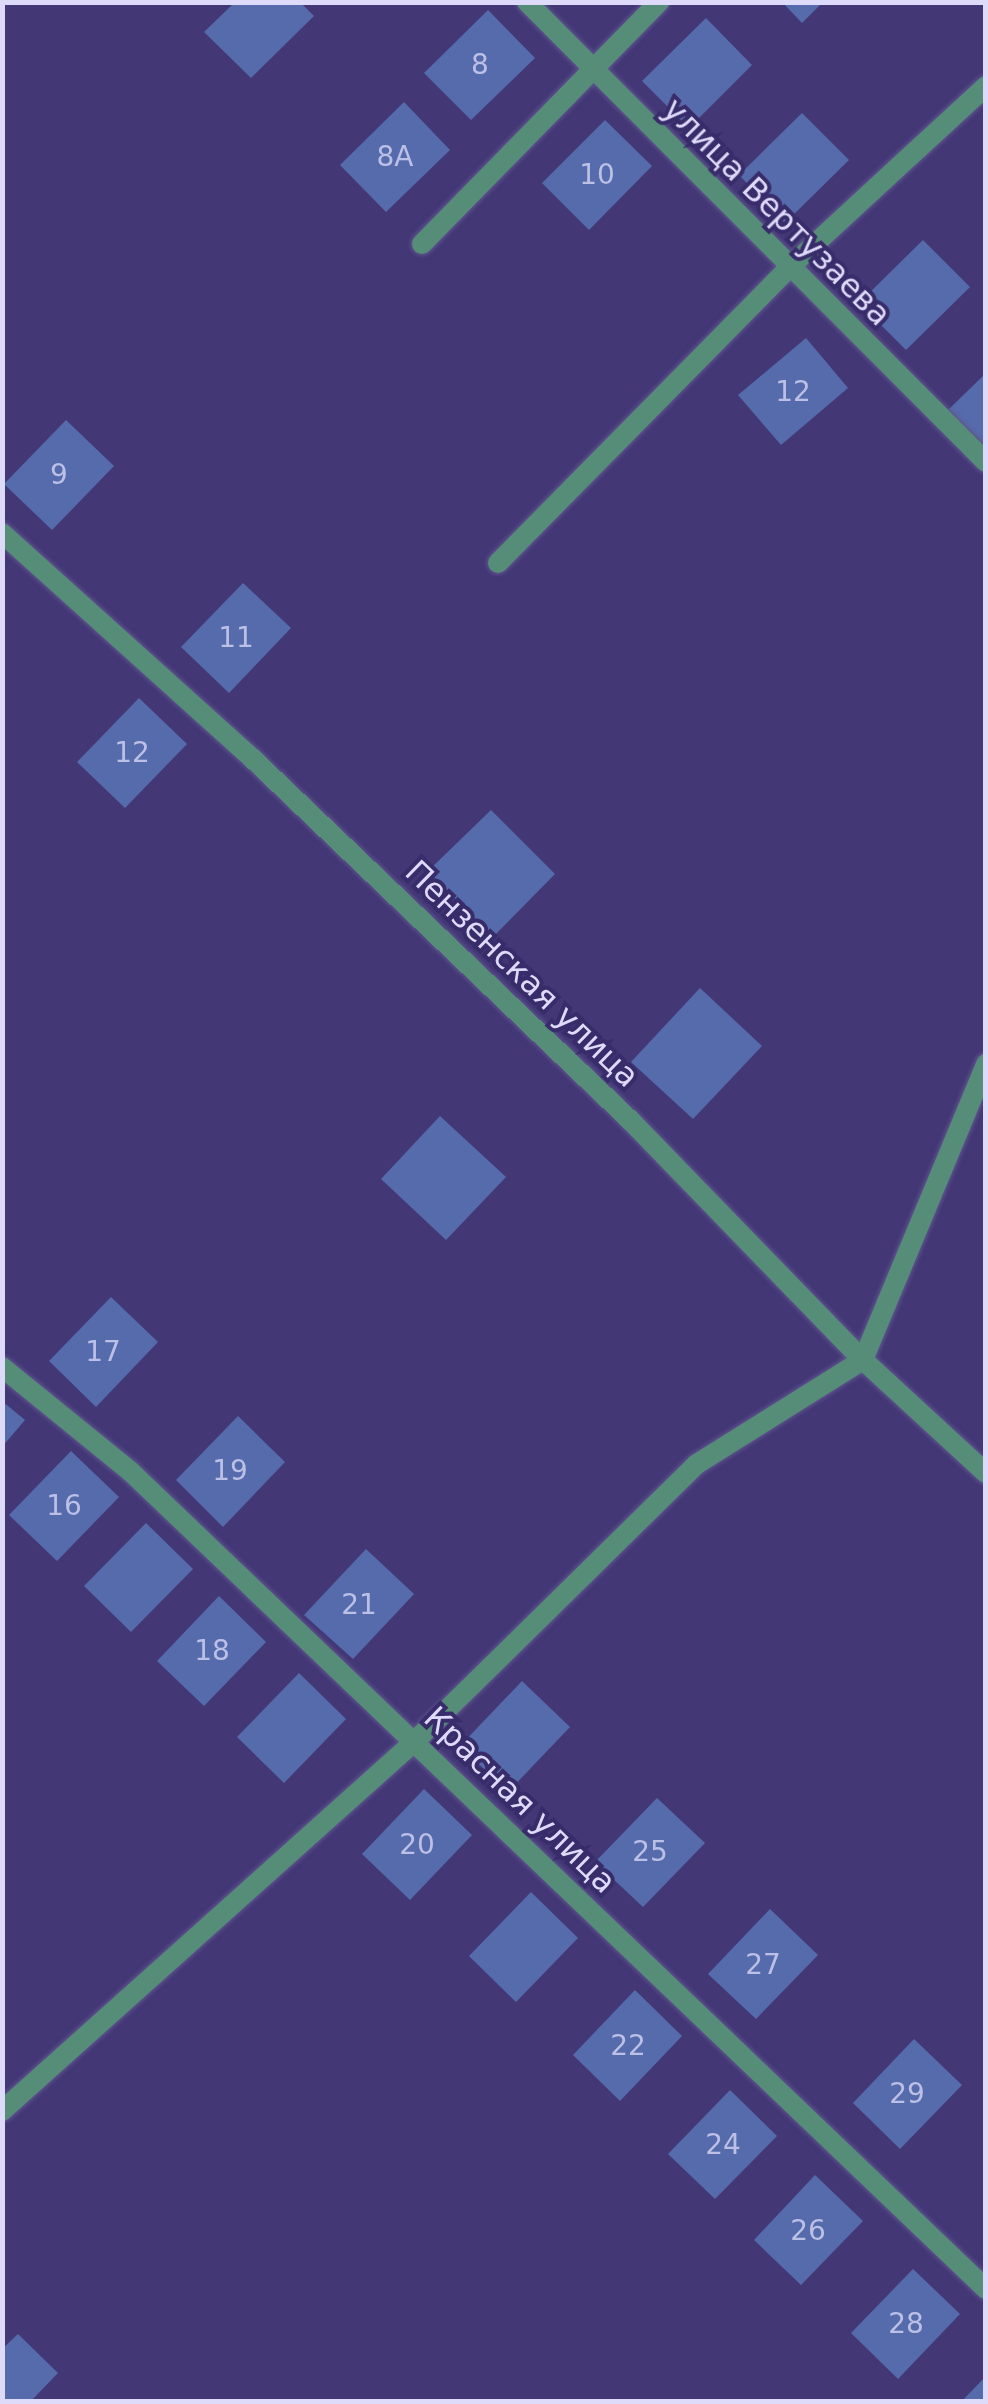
<!DOCTYPE html>
<meta charset="utf-8">
<style>
body{margin:0}
#map{position:relative;width:988px;height:2404px;overflow:hidden;background:#433776;font-family:"DejaVu Sans",sans-serif}
div>[style]{position:absolute}
[style*='--x']{left:calc(var(--x)*1px);top:calc(var(--y)*1px);width:calc(var(--w)*1px);rotate:calc(var(--a)*1deg)}
.building>*{inset:0;background:#566bac}
.roads{filter:drop-shadow(0 0 2px #5f558e) drop-shadow(0 0 2px #5f558e)}
.street>*{height:20px;margin:-10px;padding:0 10px;transform-origin:10px;border-radius:10px;background:#558d79}
span{translate:-50% -50%;white-space:nowrap;text-align:center;line-height:1.15;-webkit-text-stroke:8px #392c6a;paint-order:stroke}
.number-label{font-size:28px;color:#bcbfe6}
.number-label span{-webkit-text-stroke-width:0}
.street-label{font-size:32px;color:#dedbfa}
.frame{position:absolute;inset:0;border:5px solid #dedbfa;pointer-events:none}
</style>
<div id="map">
<div class="building">
<i style="clip-path:polygon(782px 2px,823px 2px,802px 23px)"></i>
<i style="clip-path:polygon(234px 3px,301px 3px,314px 16px,251px 78px,204px 32px)"></i>
<i style="clip-path:polygon(488px 10px,535px 58px,471px 120px,424px 73px)"></i>
<i style="clip-path:polygon(706px 18px,752px 65px,689px 128px,642px 81px)"></i>
<i style="clip-path:polygon(404px 102px,450px 150px,386px 212px,340px 165px)"></i>
<i style="clip-path:polygon(802px 113px,849px 160px,785px 223px,739px 175px)"></i>
<i style="clip-path:polygon(605px 120px,652px 166px,589px 230px,542px 183px)"></i>
<i style="clip-path:polygon(923px 240px,970px 287px,906px 350px,859px 303px)"></i>
<i style="clip-path:polygon(806px 338px,848px 388px,781px 445px,738px 395px)"></i>
<i style="clip-path:polygon(986px 373px,986px 447px,948px 410px)"></i>
<i style="clip-path:polygon(66px 420px,114px 466px,52px 530px,4px 484px)"></i>
<i style="clip-path:polygon(243px 583px,291px 628px,229px 693px,181px 647px)"></i>
<i style="clip-path:polygon(139px 698px,187px 744px,125px 808px,77px 762px)"></i>
<i style="clip-path:polygon(491px 810px,555px 874px,493px 937px,428px 871px)"></i>
<i style="clip-path:polygon(700px 988px,762px 1046px,693px 1119px,631px 1062px)"></i>
<i style="clip-path:polygon(440px 1116px,506px 1177px,446px 1240px,381px 1179px)"></i>
<i style="clip-path:polygon(111px 1297px,158px 1342px,96px 1407px,49px 1361px)"></i>
<i style="clip-path:polygon(2px 1401px,25px 1420px,2px 1447px)"></i>
<i style="clip-path:polygon(238px 1416px,285px 1462px,223px 1527px,176px 1480px)"></i>
<i style="clip-path:polygon(71px 1451px,119px 1497px,57px 1561px,9px 1515px)"></i>
<i style="clip-path:polygon(146px 1523px,193px 1569px,131px 1632px,84px 1586px)"></i>
<i style="clip-path:polygon(366px 1549px,414px 1594px,353px 1659px,304px 1615px)"></i>
<i style="clip-path:polygon(219px 1596px,266px 1642px,204px 1706px,157px 1661px)"></i>
<i style="clip-path:polygon(299px 1673px,346px 1719px,284px 1783px,237px 1737px)"></i>
<i style="clip-path:polygon(522px 1681px,570px 1727px,508px 1792px,460px 1746px)"></i>
<i style="clip-path:polygon(424px 1789px,472px 1835px,410px 1900px,362px 1854px)"></i>
<i style="clip-path:polygon(657px 1798px,705px 1843px,643px 1907px,595px 1862px)"></i>
<i style="clip-path:polygon(531px 1892px,578px 1938px,516px 2002px,469px 1956px)"></i>
<i style="clip-path:polygon(770px 1909px,818px 1955px,756px 2019px,708px 1974px)"></i>
<i style="clip-path:polygon(635px 1990px,682px 2036px,620px 2101px,573px 2055px)"></i>
<i style="clip-path:polygon(914px 2039px,962px 2085px,900px 2149px,853px 2103px)"></i>
<i style="clip-path:polygon(730px 2090px,777px 2136px,715px 2199px,668px 2154px)"></i>
<i style="clip-path:polygon(815px 2175px,863px 2221px,801px 2285px,754px 2240px)"></i>
<i style="clip-path:polygon(913px 2269px,960px 2314px,898px 2379px,851px 2333px)"></i>
<i style="clip-path:polygon(18px 2334px,58px 2373px,30px 2402px,2px 2402px,2px 2349px)"></i>
<i style="clip-path:polygon(986px 2376px,986px 2402px,961px 2402px)"></i>
</div>
<div class="roads">
<div class="street">
<i style="--x:527;--y:2;--w:650;--a:45.06"></i>
<i style="--x:422;--y:244;--w:339;--a:-45.6"></i>
<i style="--x:2;--y:533;--w:338;--a:42"></i>
<i style="--x:253;--y:759;--w:523;--a:43.76"></i>
<i style="--x:631;--y:1121;--w:333;--a:45.9"></i>
<i style="--x:863;--y:1360;--w:167;--a:42.6"></i>
<i style="--x:498;--y:563;--w:417;--a:-45.4"></i>
<i style="--x:791;--y:266;--w:265;--a:-42.7"></i>
<i style="--x:2;--y:1367;--w:165;--a:39.1"></i>
<i style="--x:130;--y:1471;--w:1184;--a:43.7"></i>
<i style="--x:2;--y:2111;--w:553;--a:-41.85"></i>
<i style="--x:414;--y:1742;--w:397;--a:-44.5"></i>
<i style="--x:697;--y:1464;--w:196;--a:-32.1"></i>
<i style="--x:863;--y:1360;--w:321;--a:-67.4"></i>
</div>
</div>
<div class="number-label">
<span style="left:480px;top:65px">8</span>
<span style="left:395px;top:157px">8А</span>
<span style="left:597px;top:175px">10</span>
<span style="left:793px;top:392px">12</span>
<span style="left:59px;top:475px">9</span>
<span style="left:236px;top:638px">11</span>
<span style="left:132px;top:753px">12</span>
<span style="left:103px;top:1352px">17</span>
<span style="left:230px;top:1471px">19</span>
<span style="left:64px;top:1506px">16</span>
<span style="left:359px;top:1605px">21</span>
<span style="left:212px;top:1651px">18</span>
<span style="left:417px;top:1845px">20</span>
<span style="left:650px;top:1852px">25</span>
<span style="left:763px;top:1965px">27</span>
<span style="left:628px;top:2046px">22</span>
<span style="left:907px;top:2094px">29</span>
<span style="left:723px;top:2145px">24</span>
<span style="left:808px;top:2231px">26</span>
<span style="left:906px;top:2324px">28</span>
</div>
<div class="street-label">
<span style="left:777px;top:212px;rotate:45deg">улица Вертузаева</span>
<span style="left:522px;top:974px;rotate:44deg">Пензенская улица</span>
<span style="left:520px;top:1800px;rotate:44deg">Красная улица</span>
</div>
<div class="frame"></div>
</div>
